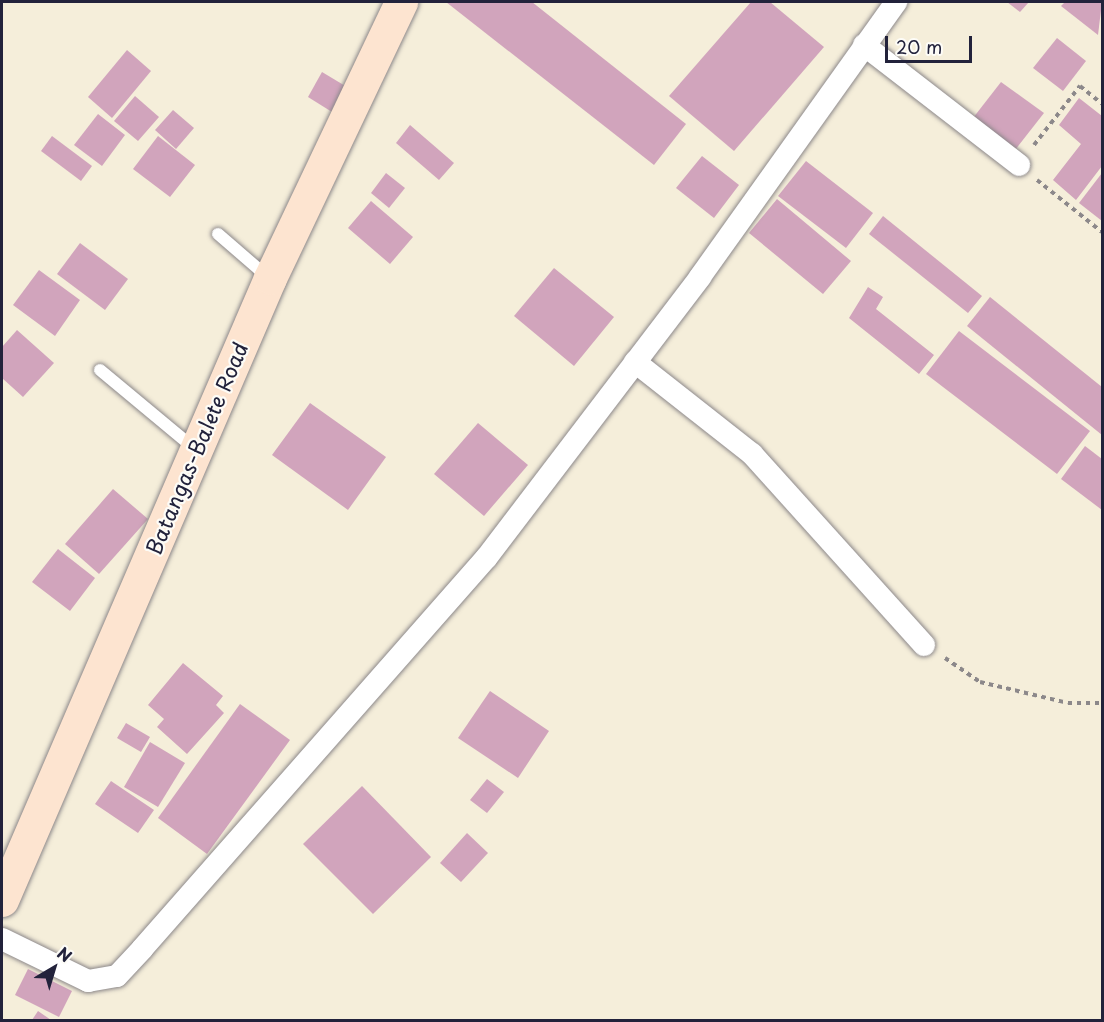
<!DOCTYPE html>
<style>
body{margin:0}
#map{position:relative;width:1104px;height:1022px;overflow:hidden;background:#f5eeda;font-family:"Playpen Sans",sans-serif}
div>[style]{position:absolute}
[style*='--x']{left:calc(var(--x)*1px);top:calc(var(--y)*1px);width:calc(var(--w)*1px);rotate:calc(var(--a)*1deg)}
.building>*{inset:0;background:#d1a4bc}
.path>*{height:4px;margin-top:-2px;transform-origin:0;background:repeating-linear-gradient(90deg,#8c888a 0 4.5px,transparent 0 9px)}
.roads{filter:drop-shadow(0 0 2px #8c888a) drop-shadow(0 0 2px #8c888a)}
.service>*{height:12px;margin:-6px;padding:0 6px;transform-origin:6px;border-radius:6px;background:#fff}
.minor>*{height:22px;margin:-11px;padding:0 11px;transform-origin:11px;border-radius:11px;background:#fff}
.secondary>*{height:33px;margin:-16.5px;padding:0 16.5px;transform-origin:16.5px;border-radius:16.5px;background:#fde4d0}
span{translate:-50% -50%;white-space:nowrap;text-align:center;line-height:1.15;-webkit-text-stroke:4.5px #fdfcf7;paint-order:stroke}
.street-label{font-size:21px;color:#22223b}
.frame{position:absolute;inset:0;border:3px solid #22223b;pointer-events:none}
.north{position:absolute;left:24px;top:938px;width:60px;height:60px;-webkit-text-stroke:4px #fdfcf7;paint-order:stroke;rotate:38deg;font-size:16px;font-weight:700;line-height:24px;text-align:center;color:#22223b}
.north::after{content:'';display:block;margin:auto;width:21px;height:27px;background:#22223b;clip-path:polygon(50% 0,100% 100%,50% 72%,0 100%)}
.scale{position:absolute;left:885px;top:36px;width:87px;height:27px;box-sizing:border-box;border:3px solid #22223b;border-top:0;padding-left:8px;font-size:18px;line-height:21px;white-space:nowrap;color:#22223b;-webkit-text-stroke:4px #fdfcf7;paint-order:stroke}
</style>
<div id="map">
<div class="building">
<i style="clip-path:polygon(446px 2px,532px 2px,686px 124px,654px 165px)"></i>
<i style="clip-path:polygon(751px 2px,770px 2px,824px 47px,734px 151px,669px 96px)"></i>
<i style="clip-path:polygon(1007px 2px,1029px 2px,1020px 12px)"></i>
<i style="clip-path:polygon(1065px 2px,1102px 2px,1098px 35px,1061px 6px)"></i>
<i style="clip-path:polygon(1057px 38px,1086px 61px,1063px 91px,1033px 68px)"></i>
<i style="clip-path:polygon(127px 50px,151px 71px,112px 118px,88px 97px)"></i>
<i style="clip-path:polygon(322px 72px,347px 87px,332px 112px,308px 97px)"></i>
<i style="clip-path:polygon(1001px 82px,1044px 113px,1015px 150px,973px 118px)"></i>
<i style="clip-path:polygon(135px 96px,159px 117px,138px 141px,114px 121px)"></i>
<i style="clip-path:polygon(1079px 98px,1102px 116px,1102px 166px,1076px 200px,1053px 180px,1081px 144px,1059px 125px)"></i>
<i style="clip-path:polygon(173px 110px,194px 128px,176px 149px,155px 130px)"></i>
<i style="clip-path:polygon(98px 114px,125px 135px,102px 166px,74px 145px)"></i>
<i style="clip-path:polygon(410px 125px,454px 163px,439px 180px,396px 143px)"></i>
<i style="clip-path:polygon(52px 136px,92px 166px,81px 181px,41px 151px)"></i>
<i style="clip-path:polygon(158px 136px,195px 165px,170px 197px,133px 169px)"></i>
<i style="clip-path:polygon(702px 156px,739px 185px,714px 218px,676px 188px)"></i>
<i style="clip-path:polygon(806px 161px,873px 213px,846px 248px,778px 196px)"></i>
<i style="clip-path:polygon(386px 173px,405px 188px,389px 208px,371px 193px)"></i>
<i style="clip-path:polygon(1102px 173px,1102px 221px,1079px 203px)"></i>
<i style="clip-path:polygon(777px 199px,851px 261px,823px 294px,749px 233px)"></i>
<i style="clip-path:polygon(371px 201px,413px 237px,390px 264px,348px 228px)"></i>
<i style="clip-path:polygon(883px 216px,982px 296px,968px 313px,869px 234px)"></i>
<i style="clip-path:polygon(80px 243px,128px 279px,105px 310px,57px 274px)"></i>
<i style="clip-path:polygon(554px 268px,614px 317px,574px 366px,514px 316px)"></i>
<i style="clip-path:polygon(39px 270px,80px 300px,55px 336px,13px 305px)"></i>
<i style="clip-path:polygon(868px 287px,883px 297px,876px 309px,934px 355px,919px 374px,849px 318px)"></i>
<i style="clip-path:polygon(990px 297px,1102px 387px,1102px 435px,967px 326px)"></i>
<i style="clip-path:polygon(17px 330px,54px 363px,23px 397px,2px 378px,2px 347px)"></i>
<i style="clip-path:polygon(959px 331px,1090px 431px,1057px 474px,926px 374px)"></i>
<i style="clip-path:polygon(310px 403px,386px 457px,348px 510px,272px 455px)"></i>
<i style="clip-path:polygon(478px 423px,528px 465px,484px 516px,434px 474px)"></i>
<i style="clip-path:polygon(1085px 446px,1102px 459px,1102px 510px,1061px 479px)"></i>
<i style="clip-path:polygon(113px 489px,148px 519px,99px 574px,65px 544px)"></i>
<i style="clip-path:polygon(58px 549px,95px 578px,70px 611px,32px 582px)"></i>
<i style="clip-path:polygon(183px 663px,223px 696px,216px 705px,224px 713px,187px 754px,157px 727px,164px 719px,148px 705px)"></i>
<i style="clip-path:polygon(490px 691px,549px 731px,518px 778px,458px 738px)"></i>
<i style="clip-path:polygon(240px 704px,290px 740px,207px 854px,158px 818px)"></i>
<i style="clip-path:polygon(126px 723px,150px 737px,141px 752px,117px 738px)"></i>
<i style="clip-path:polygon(150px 742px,185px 763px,158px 807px,124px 787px)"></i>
<i style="clip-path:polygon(487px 779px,504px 792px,487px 813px,470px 800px)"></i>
<i style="clip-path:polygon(111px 781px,154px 810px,138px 833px,95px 804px)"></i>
<i style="clip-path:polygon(362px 786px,431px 857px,373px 914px,303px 844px)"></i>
<i style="clip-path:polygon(467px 833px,488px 853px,461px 882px,440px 863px)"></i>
<i style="clip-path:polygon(28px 969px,72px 991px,59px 1017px,15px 995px)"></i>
<i style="clip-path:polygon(38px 1011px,51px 1020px,32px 1020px)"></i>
</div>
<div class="path">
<i style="--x:1034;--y:145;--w:75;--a:-52.1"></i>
<i style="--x:1080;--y:86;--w:28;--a:39"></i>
<i style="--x:1037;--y:180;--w:83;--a:38.7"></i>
<i style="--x:945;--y:658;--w:42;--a:34.4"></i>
<i style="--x:980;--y:682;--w:90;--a:13.4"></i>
<i style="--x:1068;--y:703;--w:34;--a:0"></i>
</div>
<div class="roads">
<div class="service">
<i style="--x:218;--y:234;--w:67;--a:40.8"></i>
<i style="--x:100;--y:370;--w:122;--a:39.7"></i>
</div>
<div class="minor">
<i style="--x:864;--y:45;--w:196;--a:37.7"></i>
<i style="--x:635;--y:362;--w:149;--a:38.2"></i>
<i style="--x:752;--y:454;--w:257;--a:48"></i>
<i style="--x:2;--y:939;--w:96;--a:26"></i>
<i style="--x:88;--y:981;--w:29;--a:-10"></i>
<i style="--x:117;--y:976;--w:37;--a:-47"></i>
<i style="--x:142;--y:949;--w:522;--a:-48.65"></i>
<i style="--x:487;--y:557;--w:352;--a:-52.7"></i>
<i style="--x:700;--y:277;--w:338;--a:-54.5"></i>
</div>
<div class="secondary">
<i style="--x:2;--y:900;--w:677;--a:-66.69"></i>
<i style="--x:270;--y:278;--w:306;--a:-64.6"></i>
</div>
</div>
<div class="street-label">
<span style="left:196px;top:448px;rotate:-67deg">Batangas-Balete Road</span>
</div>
<div class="frame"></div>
<div class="north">N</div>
<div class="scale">20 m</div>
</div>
